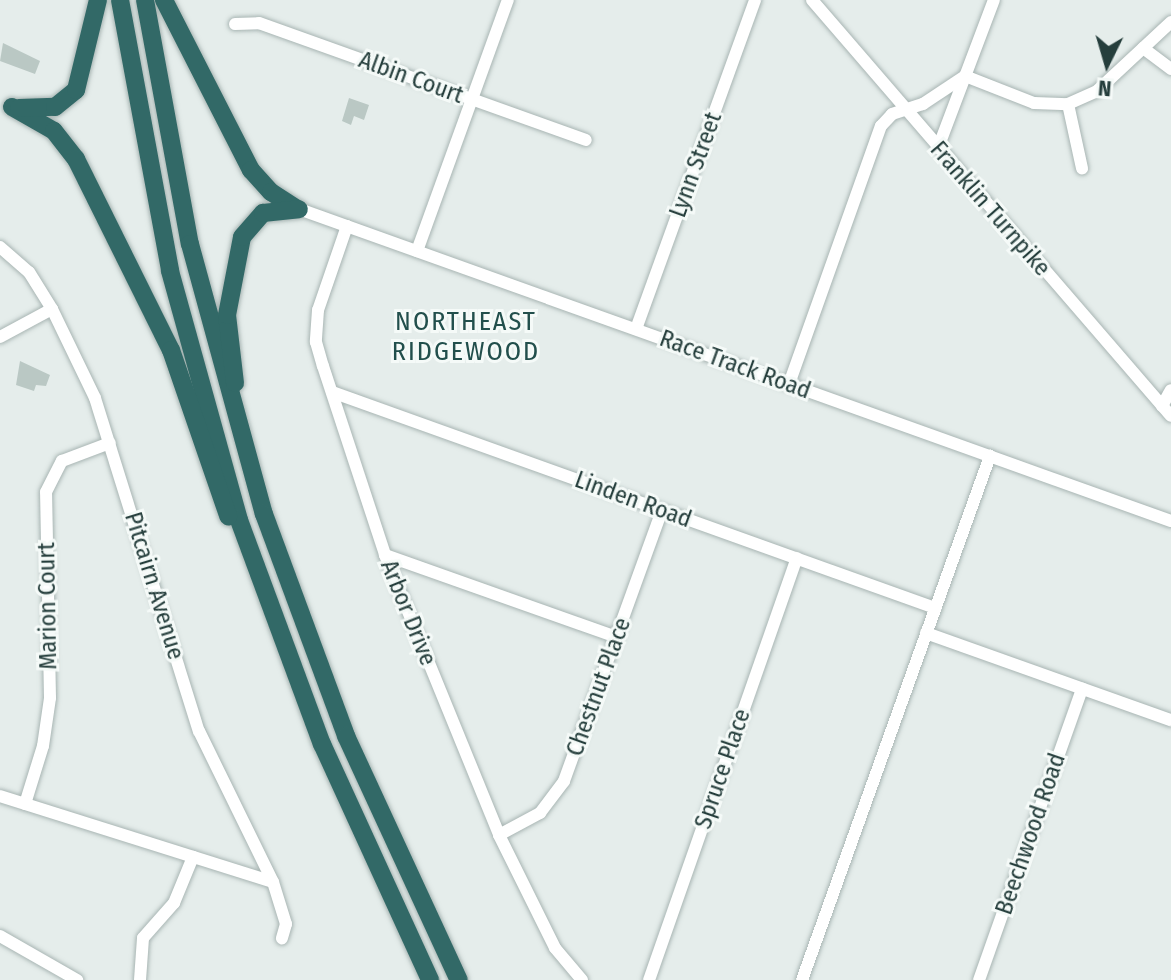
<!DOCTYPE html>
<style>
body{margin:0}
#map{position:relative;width:1171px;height:980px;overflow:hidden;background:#e5edeb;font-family:"Fira Sans Condensed",sans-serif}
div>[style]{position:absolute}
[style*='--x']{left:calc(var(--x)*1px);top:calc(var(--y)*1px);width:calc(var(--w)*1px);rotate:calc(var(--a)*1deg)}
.building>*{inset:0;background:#bac8c4}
.roads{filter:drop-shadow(0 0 2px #a8b5b3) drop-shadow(0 0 2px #a8b5b3)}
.minor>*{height:12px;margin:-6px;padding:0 6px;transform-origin:6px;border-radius:6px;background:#fff}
.highway>*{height:18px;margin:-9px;padding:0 9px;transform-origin:9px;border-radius:9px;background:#326967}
span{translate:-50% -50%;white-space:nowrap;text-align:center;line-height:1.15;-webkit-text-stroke:6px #f5faf8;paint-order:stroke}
.street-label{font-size:24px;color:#253e3c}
.neighbourhood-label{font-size:26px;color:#224f4c;letter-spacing:2px}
.north{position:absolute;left:1067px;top:24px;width:80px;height:80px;-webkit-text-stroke:6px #f5faf8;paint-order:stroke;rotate:185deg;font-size:22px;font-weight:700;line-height:32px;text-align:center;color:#253e3c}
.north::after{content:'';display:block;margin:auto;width:28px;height:36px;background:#253e3c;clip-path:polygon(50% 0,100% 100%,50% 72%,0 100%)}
</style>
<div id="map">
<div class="building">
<i style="clip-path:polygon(3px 43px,40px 61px,35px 74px,0 61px)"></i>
<i style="clip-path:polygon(349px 98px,369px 105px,364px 120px,354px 116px,351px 125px,342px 121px)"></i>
<i style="clip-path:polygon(20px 361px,50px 375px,46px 386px,36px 385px,34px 391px,16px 385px)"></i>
</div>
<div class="roads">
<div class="minor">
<i style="--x:812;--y:0;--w:549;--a:49.21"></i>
<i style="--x:235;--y:24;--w:24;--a:-2"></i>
<i style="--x:259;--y:23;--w:347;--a:19.7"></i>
<i style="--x:1143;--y:48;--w:35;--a:37"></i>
<i style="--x:965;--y:76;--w:74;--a:21.4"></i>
<i style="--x:1034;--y:103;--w:34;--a:2"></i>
<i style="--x:1068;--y:104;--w:32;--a:-24"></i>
<i style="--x:1097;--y:91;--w:101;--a:-43"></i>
<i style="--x:1068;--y:104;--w:66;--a:77.7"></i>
<i style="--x:938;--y:148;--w:158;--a:-69.3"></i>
<i style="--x:299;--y:209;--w:926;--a:19.69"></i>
<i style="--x:347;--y:226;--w:89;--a:109"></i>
<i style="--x:318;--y:310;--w:32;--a:94"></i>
<i style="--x:316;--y:342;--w:25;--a:74"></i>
<i style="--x:323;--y:366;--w:199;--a:71.8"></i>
<i style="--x:385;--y:555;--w:302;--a:67.8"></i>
<i style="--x:499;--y:835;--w:126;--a:63.6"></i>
<i style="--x:555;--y:948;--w:42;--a:49.8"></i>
<i style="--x:0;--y:247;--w:38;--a:41"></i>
<i style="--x:29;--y:272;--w:44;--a:58.1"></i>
<i style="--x:52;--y:309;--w:99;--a:64.2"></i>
<i style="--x:95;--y:398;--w:349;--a:72.7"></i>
<i style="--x:199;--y:731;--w:168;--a:63.9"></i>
<i style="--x:273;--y:882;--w:44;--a:72.8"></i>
<i style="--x:286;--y:924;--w:15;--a:106"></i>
<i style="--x:417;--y:251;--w:267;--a:-70.1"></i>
<i style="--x:636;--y:329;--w:350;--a:-70.1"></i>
<i style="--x:0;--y:337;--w:59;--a:-28.3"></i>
<i style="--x:789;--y:384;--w:274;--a:-70.4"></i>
<i style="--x:881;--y:126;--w:16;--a:-47"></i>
<i style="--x:892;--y:114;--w:33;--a:-18"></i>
<i style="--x:923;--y:104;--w:50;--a:-33.7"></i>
<i style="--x:332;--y:392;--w:641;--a:19.71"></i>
<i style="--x:1162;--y:406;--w:18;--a:-61"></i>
<i style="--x:385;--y:555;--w:246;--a:19.5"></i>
<i style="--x:926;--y:633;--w:260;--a:19.6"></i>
<i style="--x:0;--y:796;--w:286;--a:17.5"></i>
<i style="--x:25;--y:804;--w:61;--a:-72.8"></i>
<i style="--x:43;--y:746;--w:49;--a:-81.7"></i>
<i style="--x:50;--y:698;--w:206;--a:-91.1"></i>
<i style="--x:46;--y:492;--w:35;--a:-63"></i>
<i style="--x:62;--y:461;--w:51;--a:-20.6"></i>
<i style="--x:499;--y:835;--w:47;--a:-28.2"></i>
<i style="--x:540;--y:813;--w:40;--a:-53"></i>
<i style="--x:564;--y:781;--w:287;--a:-70.1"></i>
<i style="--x:0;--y:936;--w:89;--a:29.7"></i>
<i style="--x:140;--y:980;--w:42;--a:-85.9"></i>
<i style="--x:143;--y:938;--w:47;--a:-48.5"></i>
<i style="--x:174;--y:903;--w:50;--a:-67.6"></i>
<i style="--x:649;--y:980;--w:447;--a:-70.7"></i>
<i style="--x:802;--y:980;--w:557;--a:-70.26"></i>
<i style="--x:979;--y:980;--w:309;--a:-70.5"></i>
</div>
<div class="highway">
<i style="--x:120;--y:0;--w:276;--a:79.5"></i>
<i style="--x:170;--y:271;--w:258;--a:74.5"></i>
<i style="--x:239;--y:520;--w:239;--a:69.7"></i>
<i style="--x:322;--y:744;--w:260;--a:65.4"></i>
<i style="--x:145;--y:0;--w:248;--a:79.6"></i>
<i style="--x:190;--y:244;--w:280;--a:74.7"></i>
<i style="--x:264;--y:514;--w:237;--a:69.7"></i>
<i style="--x:346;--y:736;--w:269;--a:65.2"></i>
<i style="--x:164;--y:0;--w:191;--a:62.9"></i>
<i style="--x:251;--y:170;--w:30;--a:48"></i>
<i style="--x:271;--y:192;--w:30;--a:33"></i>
<i style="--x:12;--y:107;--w:48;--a:29.7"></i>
<i style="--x:54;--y:131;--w:36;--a:52"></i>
<i style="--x:76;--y:159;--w:213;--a:63.6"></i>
<i style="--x:171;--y:350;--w:176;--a:71"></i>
<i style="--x:19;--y:108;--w:36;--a:-2"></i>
<i style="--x:55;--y:107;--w:27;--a:-39"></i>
<i style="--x:76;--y:90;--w:93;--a:-76.3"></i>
<i style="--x:235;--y:383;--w:68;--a:-96.7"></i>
<i style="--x:227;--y:315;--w:79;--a:-79.1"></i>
<i style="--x:242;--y:237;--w:32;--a:-49"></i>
<i style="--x:263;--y:213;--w:36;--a:-6"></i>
</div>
</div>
<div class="street-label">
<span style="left:411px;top:78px;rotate:20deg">Albin Court</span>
<span style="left:696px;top:165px;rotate:-70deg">Lynn Street</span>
<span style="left:990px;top:209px;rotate:49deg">Franklin Turnpike</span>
<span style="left:735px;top:365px;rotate:20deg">Race Track Road</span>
<span style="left:633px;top:500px;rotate:20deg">Linden Road</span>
<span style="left:154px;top:586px;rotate:73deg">Pitcairn Avenue</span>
<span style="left:48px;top:606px;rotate:-91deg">Marion Court</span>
<span style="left:408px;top:613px;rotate:68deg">Arbor Drive</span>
<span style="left:599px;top:687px;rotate:-70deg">Chestnut Place</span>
<span style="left:723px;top:769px;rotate:-71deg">Spruce Place</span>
<span style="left:1031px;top:834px;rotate:-71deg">Beechwood Road</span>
</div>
<div class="neighbourhood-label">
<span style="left:466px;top:337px">NORTHEAST<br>RIDGEWOOD</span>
</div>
<div class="north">N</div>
</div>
